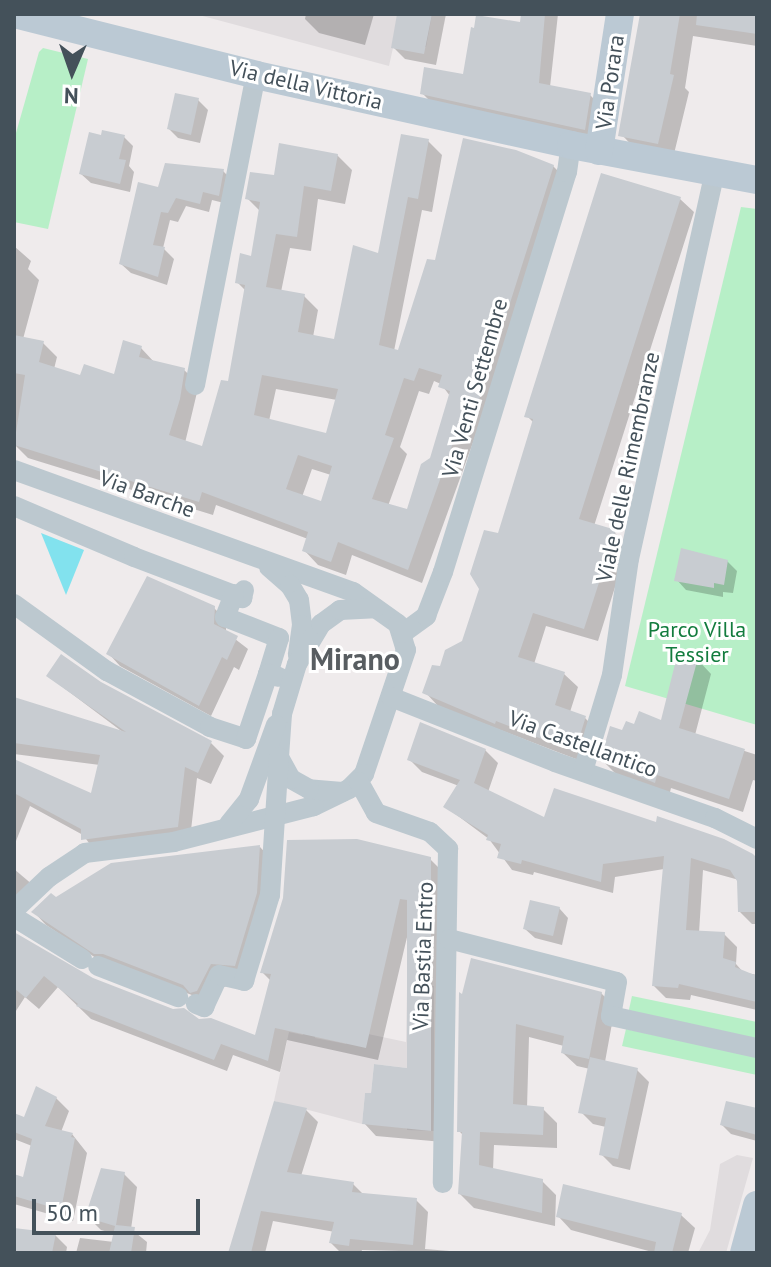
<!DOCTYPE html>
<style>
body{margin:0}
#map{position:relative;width:771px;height:1267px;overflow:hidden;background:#efebec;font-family:"PT Sans",sans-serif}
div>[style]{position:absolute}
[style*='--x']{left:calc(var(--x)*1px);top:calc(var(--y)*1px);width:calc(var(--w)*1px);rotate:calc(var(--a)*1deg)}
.education>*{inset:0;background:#e0dcde}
.green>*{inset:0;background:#b7efc7}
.water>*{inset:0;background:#82e2ee}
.shadow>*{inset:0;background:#0003}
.building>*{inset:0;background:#c8ccd1}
.street>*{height:20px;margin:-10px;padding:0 10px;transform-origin:10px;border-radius:10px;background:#bcc8cf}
.secondary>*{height:28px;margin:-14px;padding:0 14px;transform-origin:14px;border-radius:14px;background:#bbc9d4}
span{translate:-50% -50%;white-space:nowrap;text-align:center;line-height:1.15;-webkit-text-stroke:6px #fff;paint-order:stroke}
.street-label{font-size:22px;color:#44515a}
.park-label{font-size:22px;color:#137c3e}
.district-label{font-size:30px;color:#585d61;font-weight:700}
.frame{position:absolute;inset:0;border:16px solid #44515a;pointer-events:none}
.north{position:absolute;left:32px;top:32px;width:80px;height:80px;-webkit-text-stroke:6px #fff;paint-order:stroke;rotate:182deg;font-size:22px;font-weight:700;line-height:32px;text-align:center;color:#44515a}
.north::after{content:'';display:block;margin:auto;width:28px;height:36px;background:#44515a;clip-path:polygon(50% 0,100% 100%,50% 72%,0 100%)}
.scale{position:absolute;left:32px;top:1199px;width:168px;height:36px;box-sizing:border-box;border:4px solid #44515a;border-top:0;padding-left:10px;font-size:24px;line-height:28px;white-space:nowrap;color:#44515a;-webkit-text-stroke:6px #fff;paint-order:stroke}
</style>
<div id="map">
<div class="education">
<i style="clip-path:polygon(195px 14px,432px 14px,426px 47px,413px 44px,393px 48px,389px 66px)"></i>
<i style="clip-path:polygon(315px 982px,319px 1020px,315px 1038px,346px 1044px,349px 1030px,406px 1042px,407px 988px,434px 986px,434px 1131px,407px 1130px,407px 1068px,374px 1064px,371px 1093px,365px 1093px,362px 1124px,274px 1101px,289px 1032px,303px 1035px)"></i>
<i style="clip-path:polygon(737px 1155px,753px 1158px,726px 1253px,698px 1253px,710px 1230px,720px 1164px)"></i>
</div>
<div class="green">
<i style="clip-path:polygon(43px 48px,88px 59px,48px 229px,14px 222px,14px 140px,39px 52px)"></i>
<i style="clip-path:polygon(741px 207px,757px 209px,757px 725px,625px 686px)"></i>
<i style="clip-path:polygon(632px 996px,757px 1022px,757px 1040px,628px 1014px)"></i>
<i style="clip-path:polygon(626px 1029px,757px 1057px,757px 1075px,622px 1046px)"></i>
</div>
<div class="water">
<i style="clip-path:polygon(41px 533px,84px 550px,66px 595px)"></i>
</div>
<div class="shadow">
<i style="clip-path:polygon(306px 14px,374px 14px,365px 45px,319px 33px,305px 19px)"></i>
<i style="clip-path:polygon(399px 14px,446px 14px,436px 65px,405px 59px,393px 47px)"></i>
<i style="clip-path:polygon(523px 14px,558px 14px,550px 87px,590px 95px,601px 106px,595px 140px,433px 104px,422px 93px,465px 76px,476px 30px,522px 24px)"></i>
<i style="clip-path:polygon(641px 14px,757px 14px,757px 46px,693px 36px,685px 88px,689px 92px,673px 158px,638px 152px,623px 136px)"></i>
<i style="clip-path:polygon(198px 100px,208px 110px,200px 143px,178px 138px,169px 129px)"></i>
<i style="clip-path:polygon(124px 137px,133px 146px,129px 166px,134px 172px,130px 192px,91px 183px,81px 174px)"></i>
<i style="clip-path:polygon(evenodd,428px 141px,442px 155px,432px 212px,422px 210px,394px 351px,400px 352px,437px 263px,553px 166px,568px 181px,422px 583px,352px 555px,346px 575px,318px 565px,304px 550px,308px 539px,216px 505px,213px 515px,28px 458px,14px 444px,14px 246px,31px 261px,28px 269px,39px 280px,23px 339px,43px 343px,57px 357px,54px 369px,82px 378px,116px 377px,141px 348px,155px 363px,184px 370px,199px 384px,185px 443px,203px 449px,230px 384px,246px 291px,237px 282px,252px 258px,260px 211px,247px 198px,275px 177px,337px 155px,352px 170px,345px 204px,318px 199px,311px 251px,290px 248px,281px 292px,304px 296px,318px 310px,313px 337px,336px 341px,379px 256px,428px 141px,434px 381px,441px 384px,450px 396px,432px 459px,408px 512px,388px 506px,407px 454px,400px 447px,419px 391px,429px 394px,434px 381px,428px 141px,276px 389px,337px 400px,328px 435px,269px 421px,276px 389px,428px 141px,312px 469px,331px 475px,322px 504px,302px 497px,312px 469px)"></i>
<i style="clip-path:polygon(223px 171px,233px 181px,228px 204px,212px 200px,209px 212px,186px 206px,178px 222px,170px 220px,163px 248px,174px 259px,167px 285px,131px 273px,121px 264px,159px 189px)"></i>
<i style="clip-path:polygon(680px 199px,694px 212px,594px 526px,614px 532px,628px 546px,598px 641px,546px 626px,534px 664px,564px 674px,578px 687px,570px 712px,585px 718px,599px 732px,589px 764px,438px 706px,425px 692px,464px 643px,534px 423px,527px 416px)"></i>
<i style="clip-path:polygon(727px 561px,737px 571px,733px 593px,723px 592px,723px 597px,686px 590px,677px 580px)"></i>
<i style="clip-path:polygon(214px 608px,226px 620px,226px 632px,248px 649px,239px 670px,234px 667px,211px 716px,120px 666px,109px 654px)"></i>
<i style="clip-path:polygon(697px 659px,711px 674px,695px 735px,757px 755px,757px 781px,753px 780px,743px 812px,671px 788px,669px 796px,616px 774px,602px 760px,623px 733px,635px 726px,662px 723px)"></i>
<i style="clip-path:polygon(48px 676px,100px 684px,211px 743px,224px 756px,211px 784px,197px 778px,190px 839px,95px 851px,83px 835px,30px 806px,14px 846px,14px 761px,92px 796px,100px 765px,14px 754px,14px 699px,124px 733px)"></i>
<i style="clip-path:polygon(485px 750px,498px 763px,488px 792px,545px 820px,757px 861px,757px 924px,752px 924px,740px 912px,739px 880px,703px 870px,699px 933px,724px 934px,737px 947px,736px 964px,743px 972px,757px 975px,757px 1010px,691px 995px,690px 1000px,666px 998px,654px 986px,664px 869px,615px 877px,613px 893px,534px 872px,533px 875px,512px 870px,489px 839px,446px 807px,459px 786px,422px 772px,410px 760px)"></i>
<i style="clip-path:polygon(260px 847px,272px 860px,248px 978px,197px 997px,117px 966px,108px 966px,46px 925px,34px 912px)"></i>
<i style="clip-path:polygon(430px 859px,443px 872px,443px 1142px,376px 1136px,364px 1123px,373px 1096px,409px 1070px,408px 933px,378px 1060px,287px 1040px,280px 1072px,233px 1055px,227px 1071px,91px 1019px,58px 987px,39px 1009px,25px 997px,14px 1014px,14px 934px,92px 980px,199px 1021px,256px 1038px,271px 981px,262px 972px)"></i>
<i style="clip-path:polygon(14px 869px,40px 891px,14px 918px)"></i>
<i style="clip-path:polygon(559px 908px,568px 918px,562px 945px,535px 938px,525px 929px)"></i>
<i style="clip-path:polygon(601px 993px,615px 1007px,605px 1062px,637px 1070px,649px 1082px,630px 1170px,613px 1166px,601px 1154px,606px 1127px,593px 1124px,581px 1112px,590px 1069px,577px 1066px,563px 1053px,564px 1046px,529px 1037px,527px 1108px,543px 1109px,557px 1123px,557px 1148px,494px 1145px,493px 1170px,542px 1181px,556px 1195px,555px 1226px,474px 1208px,460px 1194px,464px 1136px,459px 1131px,461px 996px)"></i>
<i style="clip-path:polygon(56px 1098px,69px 1111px,61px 1132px,72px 1134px,87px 1153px,73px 1221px,14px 1204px,14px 1176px,24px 1179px,32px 1146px,14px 1139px,14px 1116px,25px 1120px)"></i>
<i style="clip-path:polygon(306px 1110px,318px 1122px,301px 1176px,353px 1184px,364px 1195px,416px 1200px,428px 1212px,425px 1249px,474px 1253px,362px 1250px,361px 1253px,341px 1253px,331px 1243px,335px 1232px,273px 1221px,265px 1253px,230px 1253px)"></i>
<i style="clip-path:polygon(757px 1110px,757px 1141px,731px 1134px,722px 1125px)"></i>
<i style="clip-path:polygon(124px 1174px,137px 1187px,131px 1229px,147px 1242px,146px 1253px,76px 1253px,80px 1238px,114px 1242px,115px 1234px,101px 1230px,87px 1216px)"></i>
<i style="clip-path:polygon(681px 1215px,695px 1228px,688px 1253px,656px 1253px,571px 1230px,558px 1216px)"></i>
<i style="clip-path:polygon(14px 1230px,55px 1235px,67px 1247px,66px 1253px,14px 1253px)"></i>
</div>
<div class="building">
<i style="clip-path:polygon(397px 14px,432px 14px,424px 54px,391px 48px)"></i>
<i style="clip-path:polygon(521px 14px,545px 14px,539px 83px,591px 93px,585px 130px,420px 94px,424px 67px,463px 74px,471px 27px,474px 28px,476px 15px,520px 22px)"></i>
<i style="clip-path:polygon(640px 14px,680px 14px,670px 74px,674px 75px,658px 144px,618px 136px)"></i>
<i style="clip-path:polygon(697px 14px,757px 14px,757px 34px,696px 25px)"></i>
<i style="clip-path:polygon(175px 93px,199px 98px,191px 135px,167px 129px)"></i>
<i style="clip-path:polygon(102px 130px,125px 135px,119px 159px,126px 160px,120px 184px,79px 174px,89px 132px,101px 135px)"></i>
<i style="clip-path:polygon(evenodd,401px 134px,429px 139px,418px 199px,408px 197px,379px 345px,398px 350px,427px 259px,435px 260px,463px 138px,516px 150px,554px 165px,479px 400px,469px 398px,408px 570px,338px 542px,331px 562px,302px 551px,308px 532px,226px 501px,202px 492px,199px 502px,14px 445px,25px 375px,14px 373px,14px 335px,44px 341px,39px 362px,80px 375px,84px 364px,114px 374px,123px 340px,142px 346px,139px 357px,185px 368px,180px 399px,169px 435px,202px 446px,221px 380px,228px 381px,245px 285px,235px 283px,240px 253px,251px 256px,260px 202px,245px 199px,250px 172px,274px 175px,279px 143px,338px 154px,331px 191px,304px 186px,297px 237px,276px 234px,266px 287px,305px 294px,298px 332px,334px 339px,353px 245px,378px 253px,401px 134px,419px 368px,442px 375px,438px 387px,450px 391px,430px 458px,421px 464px,407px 509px,372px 499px,394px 438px,385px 435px,404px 378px,414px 381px,419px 368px,401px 134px,262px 375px,338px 389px,326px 433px,254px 415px,262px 375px,401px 134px,298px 455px,332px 466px,321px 501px,286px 489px,298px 455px)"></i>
<i style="clip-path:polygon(165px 163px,224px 169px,219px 196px,203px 192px,200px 204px,176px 198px,168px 213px,161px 212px,153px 245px,165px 247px,158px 277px,119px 264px,138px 182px,158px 187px)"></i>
<i style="clip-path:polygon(601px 173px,681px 197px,579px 519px,616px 530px,584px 629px,533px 613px,518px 657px,565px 672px,555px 705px,586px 716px,575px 752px,496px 721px,495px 724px,422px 693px,432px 665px,440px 666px,445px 650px,462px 641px,479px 589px,470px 574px,484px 530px,498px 533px,511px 491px,533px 419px,524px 417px)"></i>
<i style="clip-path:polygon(681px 548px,728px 560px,724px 585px,714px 583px,714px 588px,674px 581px)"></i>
<i style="clip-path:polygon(147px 576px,215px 606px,214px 624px,238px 636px,227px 660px,222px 657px,199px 706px,106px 654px)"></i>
<i style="clip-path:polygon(678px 652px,698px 658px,679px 728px,745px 749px,729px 799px,657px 775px,655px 783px,600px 761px,610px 726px,622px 730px,626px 721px,634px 724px,639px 711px,661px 720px)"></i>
<i style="clip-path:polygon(61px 654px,101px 682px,212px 741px,198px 773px,185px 767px,178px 827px,81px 840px,81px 829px,14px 793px,14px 759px,91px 793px,100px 755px,14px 743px,14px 697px,126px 732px,46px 676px)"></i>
<i style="clip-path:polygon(420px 722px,486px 749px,474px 783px,544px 817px,554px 788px,656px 822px,657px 816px,724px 839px,753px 854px,757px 858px,757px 912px,738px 912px,737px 881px,730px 870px,691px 858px,686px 930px,725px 932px,723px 958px,736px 962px,735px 967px,757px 976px,757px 1002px,679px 984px,678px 988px,652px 986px,664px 856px,603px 864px,601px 882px,522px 860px,521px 864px,497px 858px,501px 844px,486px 840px,488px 835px,443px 807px,460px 780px,407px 760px)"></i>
<i style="clip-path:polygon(357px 839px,431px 857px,431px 1131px,362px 1124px,365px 1093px,371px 1093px,374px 1064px,407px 1068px,407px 900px,400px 899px,366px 1048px,275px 1028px,268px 1061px,221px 1044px,214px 1060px,76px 1006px,78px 1004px,44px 976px,26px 998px,14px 988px,14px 932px,93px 978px,173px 1009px,184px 1008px,199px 1019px,211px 1018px,255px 1035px,271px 974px,260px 973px,283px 898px,287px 840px)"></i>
<i style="clip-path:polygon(260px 845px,257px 893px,235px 966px,211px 964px,197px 991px,190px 993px,183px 985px,103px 954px,94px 954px,31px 912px,51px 893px,56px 897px,111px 863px)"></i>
<i style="clip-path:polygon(530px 900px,560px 907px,553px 936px,523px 929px)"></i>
<i style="clip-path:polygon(471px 958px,602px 992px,589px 1059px,561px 1053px,564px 1036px,516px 1024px,513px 1104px,544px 1107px,543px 1135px,480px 1132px,479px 1165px,543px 1179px,542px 1213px,458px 1194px,462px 1132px,457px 1132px,459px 992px,462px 994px)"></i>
<i style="clip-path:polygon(590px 1057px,638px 1068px,618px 1159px,599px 1155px,606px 1118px,578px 1113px)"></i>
<i style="clip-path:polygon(36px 1086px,57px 1097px,45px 1126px,73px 1133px,71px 1137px,75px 1138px,61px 1210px,14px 1196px,14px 1174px,23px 1177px,32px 1139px,14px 1132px,14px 1113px,24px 1117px)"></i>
<i style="clip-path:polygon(274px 1101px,307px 1108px,287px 1172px,354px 1182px,352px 1192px,417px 1198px,413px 1245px,350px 1239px,349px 1246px,329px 1243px,334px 1222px,261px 1211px,251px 1253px,228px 1253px)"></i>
<i style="clip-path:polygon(726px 1101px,757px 1108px,757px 1135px,720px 1125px)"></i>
<i style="clip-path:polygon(101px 1168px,125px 1172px,116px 1225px,135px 1227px,131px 1253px,109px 1253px,115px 1226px,85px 1217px)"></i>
<i style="clip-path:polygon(563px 1184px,682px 1213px,672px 1253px,654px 1253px,656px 1242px,556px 1217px)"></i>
<i style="clip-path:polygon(14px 1228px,56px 1233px,52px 1253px,14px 1253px)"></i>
</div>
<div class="street">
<i style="--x:195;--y:385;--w:316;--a:-78.9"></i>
<i style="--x:14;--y:470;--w:360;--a:19.8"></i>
<i style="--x:353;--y:592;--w:55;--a:35.4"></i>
<i style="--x:398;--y:624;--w:27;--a:73"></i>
<i style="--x:406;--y:650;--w:131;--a:108.7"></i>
<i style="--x:364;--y:774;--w:21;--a:135"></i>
<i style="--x:349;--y:789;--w:39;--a:154"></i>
<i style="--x:314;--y:806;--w:145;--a:165.6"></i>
<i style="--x:174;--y:842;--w:90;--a:173"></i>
<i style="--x:85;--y:853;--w:43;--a:146.3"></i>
<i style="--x:49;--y:877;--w:48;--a:136.7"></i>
<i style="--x:14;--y:506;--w:130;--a:23"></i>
<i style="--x:134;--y:557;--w:116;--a:20.8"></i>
<i style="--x:242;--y:598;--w:8;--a:-76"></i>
<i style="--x:269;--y:567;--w:28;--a:41"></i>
<i style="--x:290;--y:585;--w:17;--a:59"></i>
<i style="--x:299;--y:600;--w:25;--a:83"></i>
<i style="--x:302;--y:625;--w:30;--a:98"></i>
<i style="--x:234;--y:594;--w:25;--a:111"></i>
<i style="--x:225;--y:617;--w:58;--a:21.3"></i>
<i style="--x:279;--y:638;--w:38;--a:107"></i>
<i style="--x:14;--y:604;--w:115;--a:35.8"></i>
<i style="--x:107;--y:671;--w:117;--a:28.5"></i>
<i style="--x:210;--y:727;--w:38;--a:18"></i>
<i style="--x:246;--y:739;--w:69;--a:-71.3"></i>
<i style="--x:268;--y:674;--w:11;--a:15"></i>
<i style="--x:403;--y:633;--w:29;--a:-36"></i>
<i style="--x:426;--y:616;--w:47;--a:-68.9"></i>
<i style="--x:443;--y:572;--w:419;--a:-72.8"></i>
<i style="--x:567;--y:172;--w:27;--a:-82"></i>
<i style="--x:391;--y:697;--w:176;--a:21.6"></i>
<i style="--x:555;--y:762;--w:170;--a:19.3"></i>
<i style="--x:715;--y:818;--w:47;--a:26.6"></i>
<i style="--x:583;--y:771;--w:100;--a:-73.2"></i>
<i style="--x:612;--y:675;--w:117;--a:-81.7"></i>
<i style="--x:629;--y:559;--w:396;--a:-77.5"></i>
<i style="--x:359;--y:782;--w:35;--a:61"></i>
<i style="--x:376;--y:813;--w:57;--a:19.4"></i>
<i style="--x:430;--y:832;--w:25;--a:43"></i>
<i style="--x:448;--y:849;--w:334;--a:90.9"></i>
<i style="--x:342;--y:792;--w:33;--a:-175"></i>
<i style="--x:309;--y:789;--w:21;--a:-151"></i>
<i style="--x:291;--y:779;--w:25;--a:-119"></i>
<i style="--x:279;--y:757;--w:43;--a:-86"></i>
<i style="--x:282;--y:714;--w:52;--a:-73.3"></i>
<i style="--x:297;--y:664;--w:47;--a:-59"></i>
<i style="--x:321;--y:624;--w:24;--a:-36"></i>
<i style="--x:340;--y:610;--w:35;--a:-3"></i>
<i style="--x:229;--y:824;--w:32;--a:-51"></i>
<i style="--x:249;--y:799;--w:79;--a:-70"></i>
<i style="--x:14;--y:917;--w:80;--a:31.7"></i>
<i style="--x:449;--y:939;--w:173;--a:14.4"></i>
<i style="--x:617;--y:982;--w:35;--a:100"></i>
<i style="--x:611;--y:1016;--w:149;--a:12.4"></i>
<i style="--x:98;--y:966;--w:86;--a:21.2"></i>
<i style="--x:196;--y:1004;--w:9;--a:21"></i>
<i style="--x:204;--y:1007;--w:35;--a:-65"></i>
<i style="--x:219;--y:975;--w:26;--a:13"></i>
<i style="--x:244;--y:981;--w:90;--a:-73.2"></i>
<i style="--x:270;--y:895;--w:138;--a:-86.3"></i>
</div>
<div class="secondary">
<i style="--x:14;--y:14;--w:250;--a:14.1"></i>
<i style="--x:256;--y:75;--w:323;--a:12.5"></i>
<i style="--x:571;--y:145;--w:189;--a:10.7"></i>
<i style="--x:599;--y:151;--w:139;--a:-81.3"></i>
<i style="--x:744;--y:1253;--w:50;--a:-74.8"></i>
</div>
<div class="street-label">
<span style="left:610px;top:82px;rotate:-82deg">Via Porara</span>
<span style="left:306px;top:85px;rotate:13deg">Via della Vittoria</span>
<span style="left:475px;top:388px;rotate:-74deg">Via Venti Settembre</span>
<span style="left:628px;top:467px;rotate:-78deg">Viale delle Rimembranze</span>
<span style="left:147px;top:494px;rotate:20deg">Via Barche</span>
<span style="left:583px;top:744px;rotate:20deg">Via Castellantico</span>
<span style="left:423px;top:956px;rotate:-88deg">Via Bastia Entro</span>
</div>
<div class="park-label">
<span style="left:697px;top:642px">Parco Villa<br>Tessier</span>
</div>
<div class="district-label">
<span style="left:355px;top:659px">Mirano</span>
</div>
<div class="frame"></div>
<div class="north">N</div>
<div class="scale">50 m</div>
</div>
